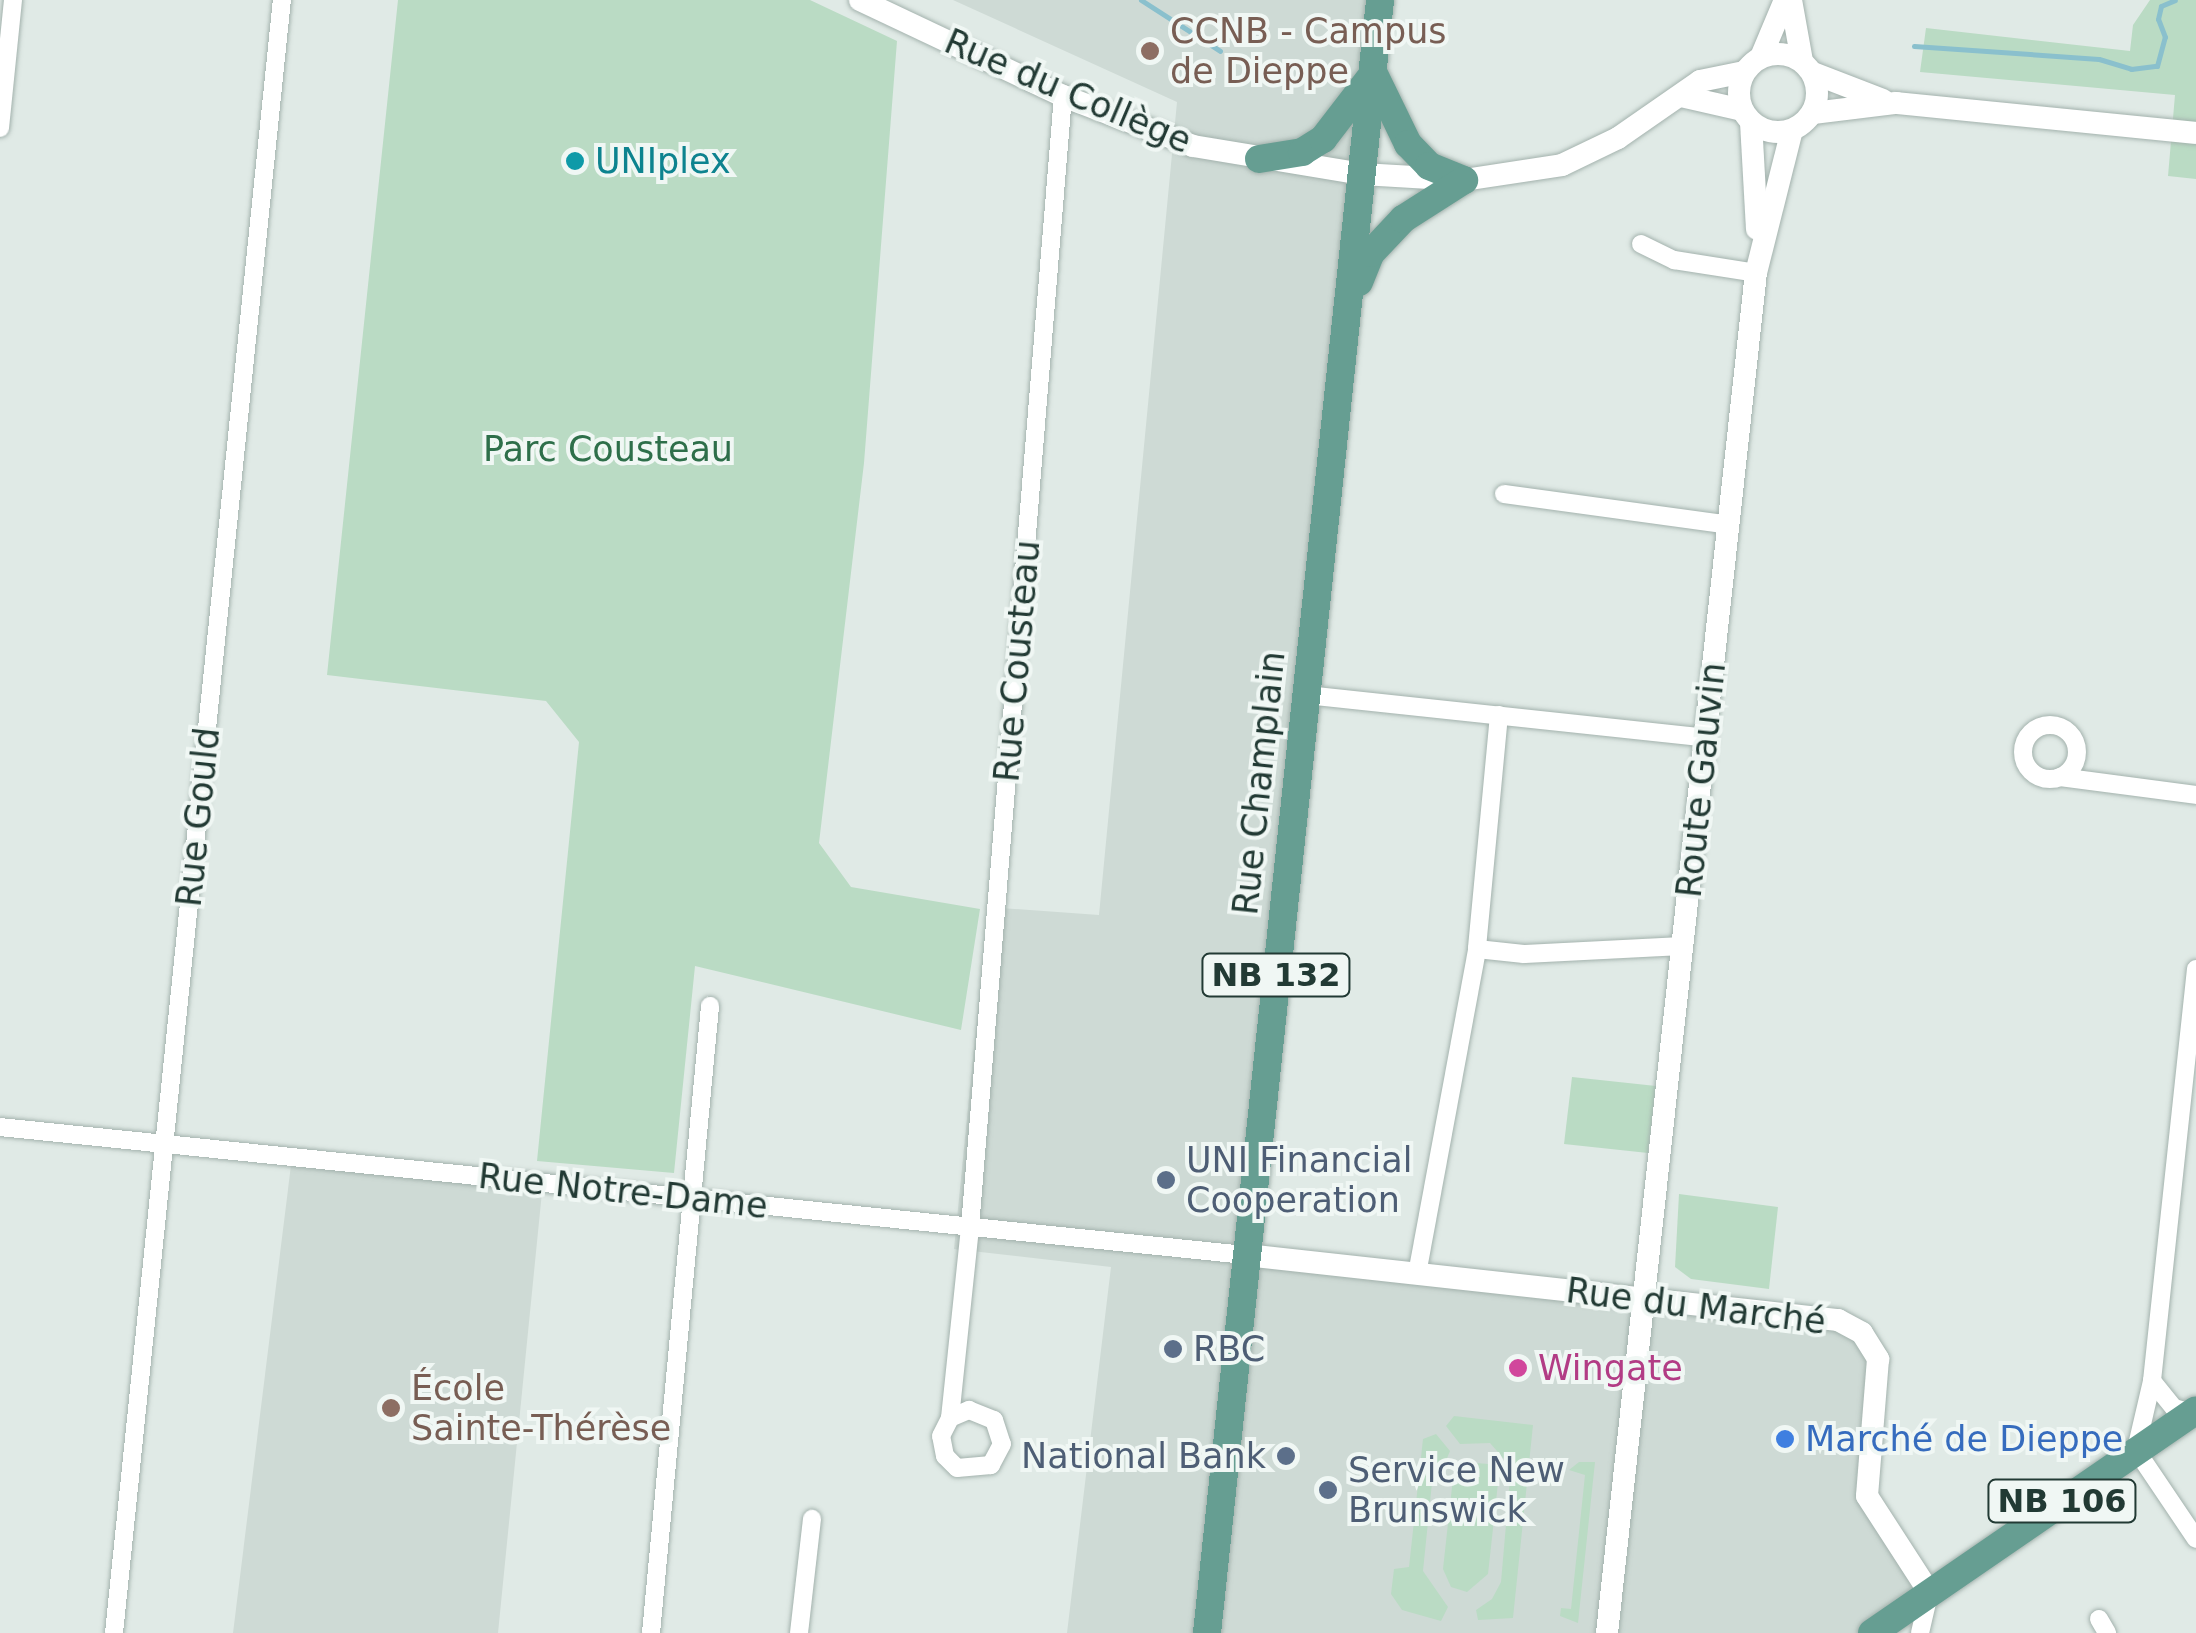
<!DOCTYPE html>
<meta charset="utf-8">
<style>
body{margin:0}
#map{position:relative;width:2196px;height:1633px;overflow:hidden;background:#e0eae6;font-family:"DejaVu Sans",sans-serif}
div>[style]{position:absolute}
[style*='--x']{left:calc(var(--x)*1px);top:calc(var(--y)*1px);width:calc(var(--w)*1px);rotate:calc(var(--a)*1deg)}
.built>*{inset:0;background:#cedad5}
.green>*{inset:0;background:#badbc4}
.stream>*{height:5px;margin:-2.5px;padding:0 2.5px;transform-origin:2.5px;border-radius:2.5px;background:#8ac0cd}
.roads{filter:drop-shadow(0 0 2px #a3b2ad) drop-shadow(0 0 2px #a3b2ad)}
.minor>*{height:18px;margin:-9px;padding:0 9px;transform-origin:9px;border-radius:9px;background:#fff}
.minor>.ring{margin:-9px;padding:0;box-sizing:content-box;background:none;border:18px solid #fff;border-radius:50%}
.tertiary>*{height:22px;margin:-11px;padding:0 11px;transform-origin:11px;border-radius:11px;background:#fff}
.tertiary>.ring{margin:-11px;padding:0;box-sizing:content-box;background:none;border:22px solid #fff;border-radius:50%}
.primary>*{height:28px;margin:-14px;padding:0 14px;transform-origin:14px;border-radius:14px;background:#669e92}
.dots>*{width:28px;height:28px;translate:-50% -50%;box-sizing:border-box;border:5px solid #f0f7f4;border-radius:50%}
span{translate:-50% -50%;white-space:nowrap;text-align:center;line-height:1.15;-webkit-text-stroke:8px #f0f7f4;paint-order:stroke}
.shield-label span{padding:2px 8px;background:#f0f7f4;border:2px solid;border-radius:8px;-webkit-text-stroke-width:0}
.shield-label{font-size:32px;color:#223a34;font-weight:700}
.education-label{font-size:35px;color:#785e54}
.left{translate:0 -50%;text-align:left}
.street-label{font-size:35px;color:#223a34}
.culture-label{font-size:35px;color:#0d838f}
.park-label{font-size:35px;color:#2e6f4a}
.service-label{font-size:35px;color:#4e5e75}
.right{translate:-100% -50%;text-align:right}
.hotel-label{font-size:35px;color:#b23c85}
.shop-label{font-size:35px;color:#366cbe}
</style>
<div id="map">
<div class="built">
<i style="clip-path:polygon(953px 0,1379px 0,1246px 1255px,1826px 1319px,1878px 1359px,1865px 1472px,1929px 1592px,1872px 1633px,1067px 1633px,1111px 1267px,954px 1249px,988px 907px,1099px 915px,1177px 102px)"></i>
<i style="clip-path:polygon(292px 1157px,543px 1182px,498px 1633px,233px 1633px)"></i>
</div>
<div class="green">
<i style="clip-path:polygon(398px 0,810px 0,897px 41px,864px 463px,819px 843px,851px 887px,980px 909px,961px 1030px,695px 966px,674px 1173px,537px 1161px,579px 742px,546px 701px,327px 675px)"></i>
<i style="clip-path:polygon(2150px 0,2196px 0,2196px 179px,2168px 176px,2175px 95px,1920px 72px,1926px 28px,2130px 51px,2133px 25px)"></i>
<i style="clip-path:polygon(1572px 1077px,1656px 1086px,1648px 1153px,1564px 1144px)"></i>
<i style="clip-path:polygon(1679px 1194px,1778px 1207px,1769px 1289px,1691px 1279px,1675px 1267px)"></i>
<i style="clip-path:polygon(1454px 1416px,1533px 1425px,1513px 1618px,1478px 1620px,1476px 1610px,1492px 1599px,1501px 1582px,1511px 1467px,1490px 1443px,1460px 1444px,1446px 1426px)"></i>
<i style="clip-path:polygon(1436px 1434px,1450px 1451px,1441px 1473px,1433px 1473px,1423px 1571px,1448px 1607px,1441px 1621px,1402px 1610px,1391px 1594px,1394px 1569px,1409px 1567px,1423px 1439px)"></i>
<i style="clip-path:polygon(1465px 1462px,1488px 1464px,1498px 1483px,1488px 1574px,1467px 1592px,1451px 1587px,1443px 1569px,1453px 1478px)"></i>
<i style="clip-path:polygon(1579px 1462px,1595px 1462px,1578px 1623px,1560px 1616px,1561px 1608px,1571px 1609px,1585px 1475px,1569px 1470px)"></i>
</div>
<div class="stream">
<i style="--x:1141;--y:0;--w:94;--a:32.8"></i>
<i style="--x:1914;--y:46;--w:185;--a:4"></i>
<i style="--x:2099;--y:59;--w:34;--a:17"></i>
<i style="--x:2131;--y:69;--w:26;--a:-7"></i>
<i style="--x:2157;--y:66;--w:30;--a:-75"></i>
<i style="--x:2165;--y:37;--w:19;--a:-111"></i>
<i style="--x:2158;--y:19;--w:13;--a:-77"></i>
<i style="--x:2161;--y:6;--w:15;--a:-23"></i>
</div>
<div class="roads">
<div class="minor">
<i style="--x:0;--y:128;--w:129;--a:-84.2"></i>
<i style="--x:1641;--y:244;--w:37;--a:26"></i>
<i style="--x:1674;--y:260;--w:83;--a:9"></i>
<i style="--x:1504;--y:494;--w:227;--a:7.8"></i>
<i style="--x:1306;--y:695;--w:402;--a:6.1"></i>
<i style="--x:1499;--y:715;--w:235;--a:95.4"></i>
<i style="--x:1477;--y:949;--w:47;--a:6.1"></i>
<i style="--x:1524;--y:954;--w:159;--a:-2.9"></i>
<i class="ring" style="left:2023px;top:725px;width:36px;height:36px"></i>
<i style="--x:2060;--y:777;--w:137;--a:7.5"></i>
<i style="--x:2196;--y:969;--w:414;--a:96.1"></i>
<i style="--x:2152;--y:1381;--w:71;--a:103.1"></i>
<i style="--x:2136;--y:1450;--w:107;--a:56"></i>
<i style="--x:0;--y:1127;--w:1253;--a:5.87"></i>
<i style="--x:1417;--y:1274;--w:330;--a:-79.5"></i>
<i style="--x:2152;--y:1381;--w:35;--a:51"></i>
<i style="--x:2174;--y:1408;--w:18;--a:16"></i>
<i style="--x:950;--y:1418;--w:21;--a:-23"></i>
<i style="--x:969;--y:1410;--w:27;--a:22"></i>
<i style="--x:994;--y:1420;--w:25;--a:72"></i>
<i style="--x:1002;--y:1444;--w:24;--a:118"></i>
<i style="--x:991;--y:1465;--w:34;--a:175"></i>
<i style="--x:957;--y:1468;--w:17;--a:-135"></i>
<i style="--x:945;--y:1456;--w:20;--a:-101"></i>
<i style="--x:941;--y:1436;--w:20;--a:-63"></i>
<i style="--x:950;--y:1418;--w:192;--a:-84"></i>
<i style="--x:970;--y:1227;--w:1135;--a:-85.3"></i>
<i style="--x:2099;--y:1619;--w:16;--a:60"></i>
<i style="--x:114;--y:1633;--w:1642;--a:-84.13"></i>
<i style="--x:651;--y:1633;--w:630;--a:-84.62"></i>
<i style="--x:799;--y:1633;--w:115;--a:-83.5"></i>
<i style="--x:1920;--y:1633;--w:39;--a:-77"></i>
</div>
<div class="tertiary">
<i style="--x:860;--y:0;--w:225;--a:25.3"></i>
<i style="--x:1063;--y:96;--w:139;--a:21"></i>
<i style="--x:1193;--y:146;--w:171;--a:9.4"></i>
<i style="--x:1362;--y:174;--w:102;--a:3.4"></i>
<i style="--x:1464;--y:180;--w:99;--a:-8.7"></i>
<i style="--x:1562;--y:165;--w:62;--a:-25.7"></i>
<i style="--x:1618;--y:138;--w:100;--a:-34.8"></i>
<i style="--x:1700;--y:81;--w:45;--a:-11.6"></i>
<i style="--x:1791;--y:0;--w:62;--a:79.8"></i>
<i class="ring" style="left:1739px;top:54px;width:56px;height:56px"></i>
<i style="--x:1761;--y:57;--w:62;--a:-67.2"></i>
<i style="--x:1813;--y:73;--w:75;--a:21.1"></i>
<i style="--x:1681;--y:96;--w:63;--a:12.9"></i>
<i style="--x:1813;--y:113;--w:84;--a:-6.9"></i>
<i style="--x:1896;--y:103;--w:301;--a:5.7"></i>
<i style="--x:1751;--y:122;--w:107;--a:86.8"></i>
<i style="--x:1246;--y:1255;--w:596;--a:6.27"></i>
<i style="--x:1838;--y:1320;--w:27;--a:28"></i>
<i style="--x:1862;--y:1333;--w:31;--a:58"></i>
<i style="--x:1878;--y:1359;--w:137;--a:94.6"></i>
<i style="--x:1867;--y:1496;--w:114;--a:57.1"></i>
<i style="--x:1607;--y:1633;--w:1368;--a:-83.75"></i>
<i style="--x:1756;--y:273;--w:147;--a:-75.9"></i>
</div>
<div class="primary">
<i style="--x:1374;--y:74;--w:78;--a:64.1"></i>
<i style="--x:1408;--y:144;--w:30;--a:46"></i>
<i style="--x:1429;--y:166;--w:38;--a:22"></i>
<i style="--x:1259;--y:159;--w:44;--a:-9.2"></i>
<i style="--x:1302;--y:152;--w:25;--a:-32"></i>
<i style="--x:1323;--y:139;--w:82;--a:-52.4"></i>
<i style="--x:1359;--y:282;--w:31;--a:-68"></i>
<i style="--x:1371;--y:253;--w:47;--a:-46.7"></i>
<i style="--x:1403;--y:219;--w:72;--a:-32.6"></i>
<i style="--x:1207;--y:1633;--w:1642;--a:-83.95"></i>
<i style="--x:1872;--y:1633;--w:393;--a:-34.5"></i>
</div>
</div>
<div class="dots">
<i style="left:1150px;top:51px;background:#8d6e63"></i>
<i style="left:575px;top:161px;background:#0f9aa8"></i>
<i style="left:1166px;top:1180px;background:#5c6f8a"></i>
<i style="left:1173px;top:1349px;background:#5c6f8a"></i>
<i style="left:1518px;top:1368px;background:#d1479c"></i>
<i style="left:391px;top:1408px;background:#8d6e63"></i>
<i style="left:1785px;top:1439px;background:#3f7fe0"></i>
<i style="left:1286px;top:1456px;background:#5c6f8a"></i>
<i style="left:1328px;top:1490px;background:#5c6f8a"></i>
</div>
<div class="shield-label">
<span style="left:1276px;top:975px">NB 132</span>
<span style="left:2062px;top:1501px">NB 106</span>
</div>
<div class="education-label">
<span class="left" style="left:1170px;top:51px">CCNB - Campus<br>de Dieppe</span>
<span class="left" style="left:411px;top:1408px">École<br>Sainte-Thérèse</span>
</div>
<div class="street-label">
<span style="left:1068px;top:91px;rotate:23deg">Rue du Collège</span>
<span style="left:1017px;top:661px;rotate:-85deg">Rue Cousteau</span>
<span style="left:1701px;top:780px;rotate:-84deg">Route Gauvin</span>
<span style="left:1259px;top:783px;rotate:-84deg">Rue Champlain</span>
<span style="left:198px;top:817px;rotate:-84deg">Rue Gould</span>
<span style="left:623px;top:1191px;rotate:6deg">Rue Notre-Dame</span>
<span style="left:1696px;top:1306px;rotate:7deg">Rue du Marché</span>
</div>
<div class="culture-label">
<span class="left" style="left:595px;top:161px">UNIplex</span>
</div>
<div class="park-label">
<span style="left:608px;top:449px">Parc Cousteau</span>
</div>
<div class="service-label">
<span class="left" style="left:1186px;top:1180px">UNI Financial<br>Cooperation</span>
<span class="left" style="left:1193px;top:1349px">RBC</span>
<span class="right" style="left:1266px;top:1456px">National Bank</span>
<span class="left" style="left:1348px;top:1490px">Service New<br>Brunswick</span>
</div>
<div class="hotel-label">
<span class="left" style="left:1538px;top:1368px">Wingate</span>
</div>
<div class="shop-label">
<span class="left" style="left:1805px;top:1439px">Marché de Dieppe</span>
</div>
</div>
